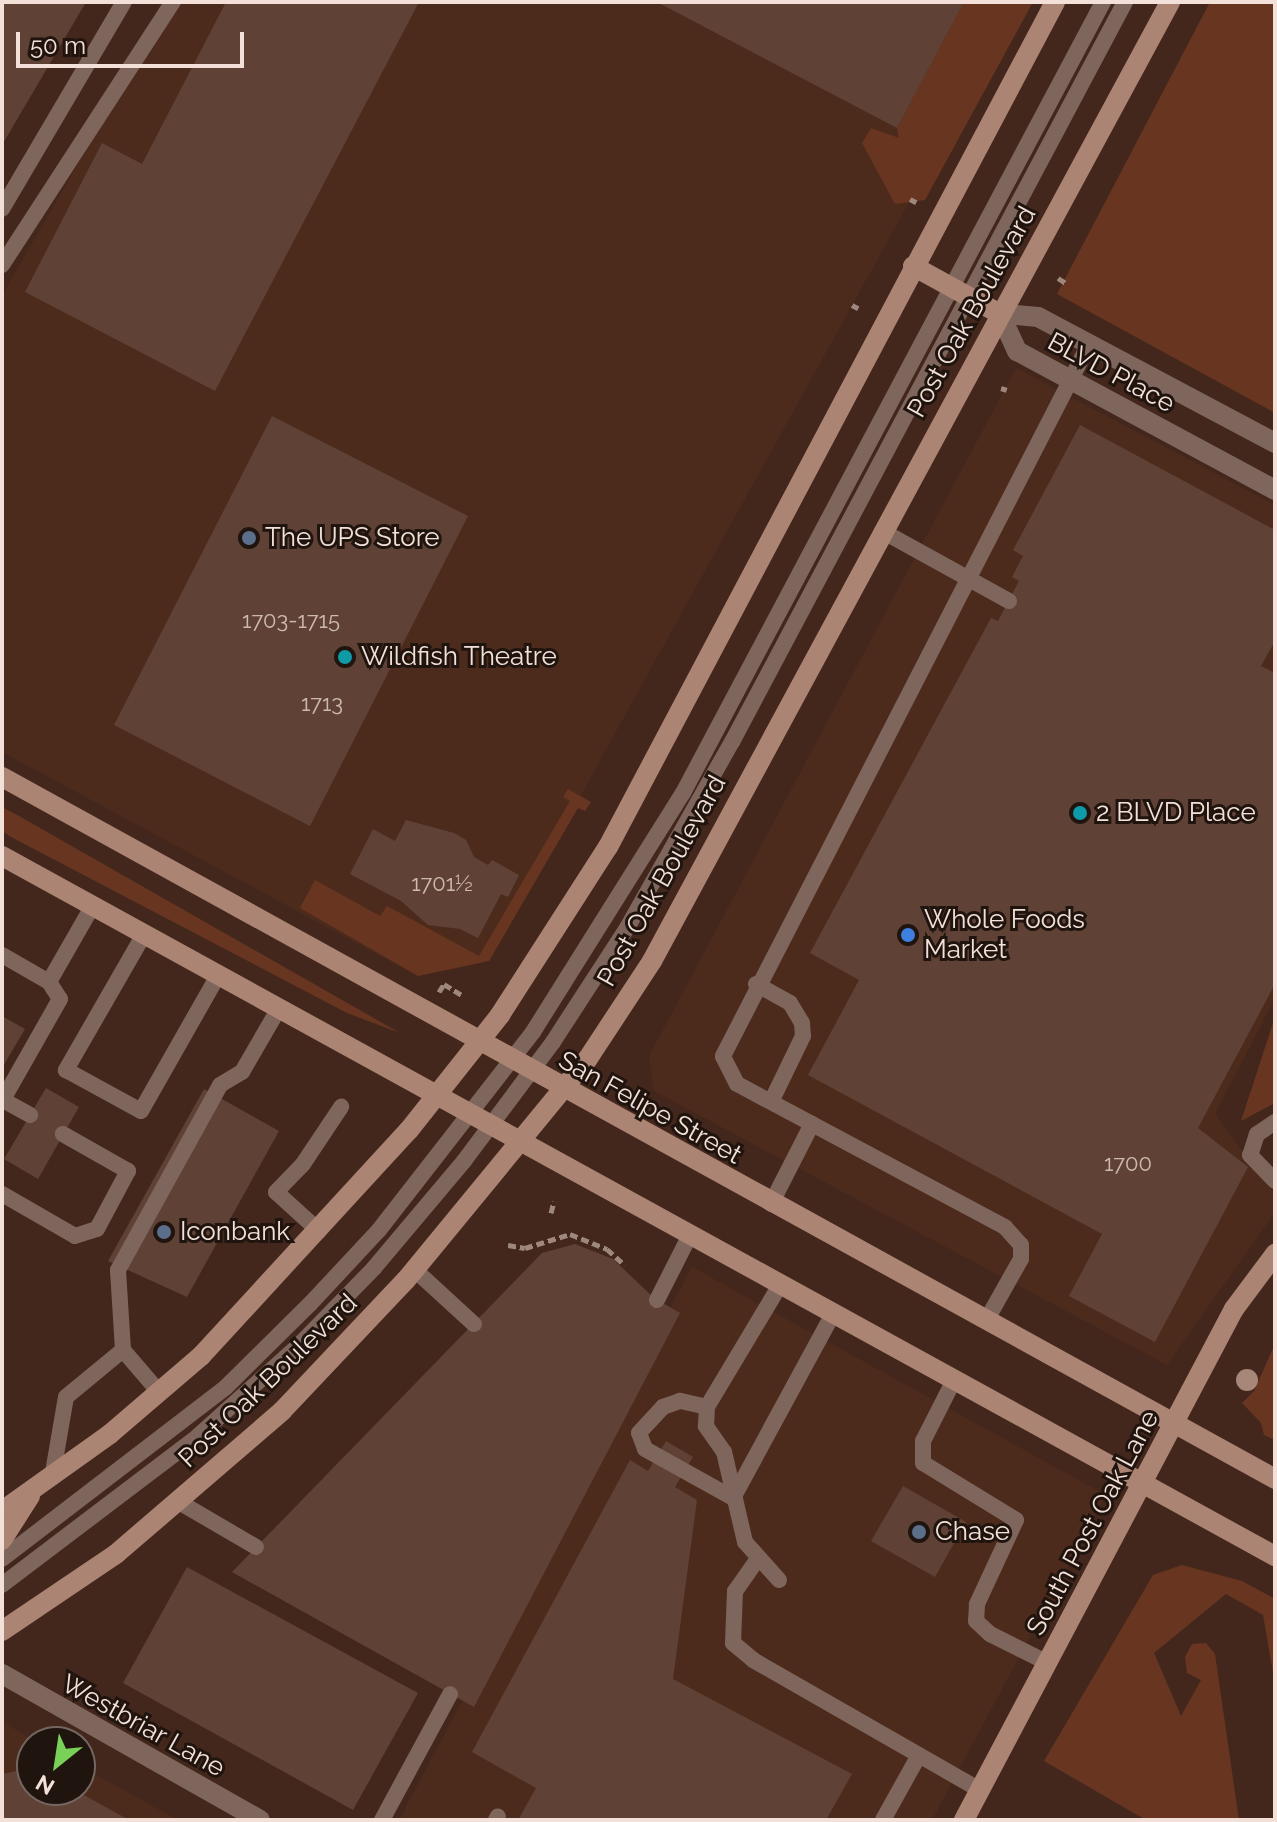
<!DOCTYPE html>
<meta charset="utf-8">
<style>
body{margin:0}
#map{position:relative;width:1277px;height:1822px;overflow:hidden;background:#43271c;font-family:Raleway,sans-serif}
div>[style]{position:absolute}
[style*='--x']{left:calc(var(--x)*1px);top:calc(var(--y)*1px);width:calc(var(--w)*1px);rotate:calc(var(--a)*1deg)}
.built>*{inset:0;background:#4d2b1c}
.green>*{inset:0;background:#683620}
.building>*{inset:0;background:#5f4235}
.path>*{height:5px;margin-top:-2.5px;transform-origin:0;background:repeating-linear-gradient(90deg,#9e887e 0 8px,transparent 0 12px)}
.lane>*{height:16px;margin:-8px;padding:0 8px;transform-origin:8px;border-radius:8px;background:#7f665c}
.street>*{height:20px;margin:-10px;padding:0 10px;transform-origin:10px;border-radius:10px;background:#7f665c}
.secondary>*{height:20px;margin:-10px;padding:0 10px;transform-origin:10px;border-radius:10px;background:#ab8474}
.trees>*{width:22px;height:22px;margin:-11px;border-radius:50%;background:#a6877a}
.dots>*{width:22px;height:22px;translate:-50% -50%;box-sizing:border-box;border:4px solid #20140f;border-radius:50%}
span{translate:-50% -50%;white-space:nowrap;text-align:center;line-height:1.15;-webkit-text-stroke:6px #20140f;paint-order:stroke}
.number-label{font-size:22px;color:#ceb9b0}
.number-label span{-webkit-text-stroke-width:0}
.street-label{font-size:26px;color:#f3e1d9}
.poi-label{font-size:26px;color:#f3e1d9}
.left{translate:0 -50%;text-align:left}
.frame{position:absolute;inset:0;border:4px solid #f3e1d9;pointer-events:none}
.north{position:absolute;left:16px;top:1726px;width:80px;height:80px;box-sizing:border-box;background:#20140f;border:2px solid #746660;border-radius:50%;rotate:210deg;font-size:22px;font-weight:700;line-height:32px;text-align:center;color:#f3e1d9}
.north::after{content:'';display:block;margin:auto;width:28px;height:36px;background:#7ad157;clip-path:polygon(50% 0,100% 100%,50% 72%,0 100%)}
.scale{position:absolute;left:16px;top:32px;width:228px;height:36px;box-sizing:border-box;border:4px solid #f3e1d9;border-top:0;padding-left:10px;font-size:24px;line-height:28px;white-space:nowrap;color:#f3e1d9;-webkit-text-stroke:6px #20140f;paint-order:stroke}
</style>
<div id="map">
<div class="built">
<i style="clip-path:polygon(172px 2px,1020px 2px,489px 961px,418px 976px,2px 752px,2px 295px)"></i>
<i style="clip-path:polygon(1016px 368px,1275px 505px,1275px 998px,1215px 1114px,1275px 1195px,1275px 1212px,1167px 1365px,654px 1091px,649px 1056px)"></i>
<i style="clip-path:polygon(692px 1267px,1106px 1495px,932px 1820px,399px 1820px)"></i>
<i style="clip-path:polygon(2px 1722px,37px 1742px,32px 1742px,32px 1790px,80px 1790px,80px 1766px,178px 1820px,2px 1820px)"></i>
</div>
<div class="green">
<i style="clip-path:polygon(964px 2px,1033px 2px,925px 200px,895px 204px,862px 143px,871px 128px,899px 138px,897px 128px)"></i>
<i style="clip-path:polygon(1210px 2px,1275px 2px,1275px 413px,1057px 294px)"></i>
<i style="clip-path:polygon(568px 789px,591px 802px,585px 811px,578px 808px,489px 961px,418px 976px,300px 908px,315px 880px,380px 916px,387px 906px,479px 956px,570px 801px,563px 797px)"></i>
<i style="clip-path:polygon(2px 807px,19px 816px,400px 1033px,347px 1013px,11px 837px,2px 831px)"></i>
<i style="clip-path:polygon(1275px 1017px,1275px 1103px,1241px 1121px)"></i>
<i style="clip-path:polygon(1275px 1344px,1275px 1440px,1264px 1435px,1261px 1423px,1242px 1403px,1254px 1391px)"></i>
<i style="clip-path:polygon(1182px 1565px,1242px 1581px,1275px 1599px,1275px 1684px,1263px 1615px,1226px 1594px,1154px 1653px,1181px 1716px,1201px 1680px,1187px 1673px,1185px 1657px,1192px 1644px,1206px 1643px,1215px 1654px,1239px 1820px,1146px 1820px,1044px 1761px,1153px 1575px)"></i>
</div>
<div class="building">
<i style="clip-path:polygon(2px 2px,86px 2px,2px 145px)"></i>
<i style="clip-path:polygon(226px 2px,419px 2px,215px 391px,25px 292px,102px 143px,142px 164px)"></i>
<i style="clip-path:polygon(657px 2px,964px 2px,897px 128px)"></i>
<i style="clip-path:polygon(272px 416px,468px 516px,310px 826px,114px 725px)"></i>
<i style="clip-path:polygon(1080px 425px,1275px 530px,1275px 641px,1261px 666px,1275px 673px,1275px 984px,1198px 1128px,1248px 1167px,1155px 1342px,1069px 1296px,1102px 1234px,808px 1075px,859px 980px,810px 953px,991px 618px,998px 621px,1019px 581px,1012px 577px,1023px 556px,1013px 550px)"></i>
<i style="clip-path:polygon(406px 820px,454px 833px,466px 840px,474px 857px,488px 865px,492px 860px,519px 875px,508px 897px,501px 894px,478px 938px,460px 929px,428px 925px,401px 901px,350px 874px,373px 829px,395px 841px)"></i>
<i style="clip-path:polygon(2px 1016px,25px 1029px,2px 1068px)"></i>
<i style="clip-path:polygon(46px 1088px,79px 1107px,38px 1179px,4px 1159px)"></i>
<i style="clip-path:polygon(204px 1089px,279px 1131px,187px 1297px,108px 1261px)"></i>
<i style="clip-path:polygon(575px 1244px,613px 1259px,654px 1298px,680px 1313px,474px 1707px,232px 1572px,542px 1253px)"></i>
<i style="clip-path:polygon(666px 1441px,693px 1457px,675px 1487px,697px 1500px,673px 1679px,852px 1774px,826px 1820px,518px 1820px,536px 1788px,472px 1752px,630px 1460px,648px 1471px)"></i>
<i style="clip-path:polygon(903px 1486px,966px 1522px,935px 1577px,871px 1541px)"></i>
<i style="clip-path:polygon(187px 1567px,418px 1693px,353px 1810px,123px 1683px)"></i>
<i style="clip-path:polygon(32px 1768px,32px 1790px,75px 1790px,129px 1820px,2px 1820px,2px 1774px)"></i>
</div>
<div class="path">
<i style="--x:910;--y:199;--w:7;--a:27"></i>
<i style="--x:1058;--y:278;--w:9;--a:32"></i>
<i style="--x:852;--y:305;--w:7;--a:27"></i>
<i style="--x:1001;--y:388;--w:6;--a:18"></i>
<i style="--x:439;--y:992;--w:9;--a:-58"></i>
<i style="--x:444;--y:984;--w:22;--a:32"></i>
<i style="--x:551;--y:1213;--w:12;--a:-76"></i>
<i style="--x:508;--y:1245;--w:17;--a:10"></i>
<i style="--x:525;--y:1248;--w:47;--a:-17.3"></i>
<i style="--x:570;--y:1234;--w:40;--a:22"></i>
<i style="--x:607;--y:1249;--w:24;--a:42"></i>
</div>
<div class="lane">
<i style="--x:2;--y:209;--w:240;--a:-59.5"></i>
<i style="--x:2;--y:265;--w:314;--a:-57"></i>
<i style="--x:882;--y:531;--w:145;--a:28.9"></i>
<i style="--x:143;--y:936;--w:155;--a:119.9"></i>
<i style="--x:66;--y:1070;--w:85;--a:28.7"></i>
<i style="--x:141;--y:1111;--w:154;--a:-60.4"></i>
<i style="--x:2;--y:955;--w:54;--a:29.9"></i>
<i style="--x:49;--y:982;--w:20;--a:57"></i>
<i style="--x:60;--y:999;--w:117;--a:119.6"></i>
<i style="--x:49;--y:982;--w:86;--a:-60.2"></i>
<i style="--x:756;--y:984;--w:39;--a:29"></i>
<i style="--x:790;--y:1003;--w:23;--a:59"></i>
<i style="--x:802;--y:1023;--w:13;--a:86"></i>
<i style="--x:803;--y:1036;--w:73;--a:115.9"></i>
<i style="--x:3;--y:1100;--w:31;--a:29"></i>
<i style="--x:1275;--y:1122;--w:22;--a:146"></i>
<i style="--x:1257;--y:1134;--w:22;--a:108"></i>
<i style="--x:1250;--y:1155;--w:36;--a:46"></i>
<i style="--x:2;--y:1194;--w:84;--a:29.9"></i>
<i style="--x:75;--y:1236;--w:23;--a:-18"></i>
<i style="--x:97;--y:1229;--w:66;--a:-61.9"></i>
<i style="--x:128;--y:1171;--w:75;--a:-150.4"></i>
<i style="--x:771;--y:1204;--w:90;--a:-62.9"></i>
<i style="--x:319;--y:1231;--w:58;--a:-137.8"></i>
<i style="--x:276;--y:1192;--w:39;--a:-46"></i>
<i style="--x:303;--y:1164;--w:69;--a:-56.3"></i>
<i style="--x:415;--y:1270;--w:80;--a:42.5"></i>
<i style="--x:657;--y:1300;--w:73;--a:-63.1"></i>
<i style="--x:986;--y:1321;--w:71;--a:-60.6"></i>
<i style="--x:1021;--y:1259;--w:14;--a:-90"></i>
<i style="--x:1021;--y:1245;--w:24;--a:-132"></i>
<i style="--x:1005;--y:1227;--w:304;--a:-151.9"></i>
<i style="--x:737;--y:1084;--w:31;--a:-117"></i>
<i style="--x:723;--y:1056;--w:801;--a:-62.79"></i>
<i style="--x:954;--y:1380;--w:68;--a:116.9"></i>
<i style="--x:923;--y:1441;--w:22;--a:90"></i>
<i style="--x:923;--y:1463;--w:109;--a:31.5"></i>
<i style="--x:1016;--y:1520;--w:93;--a:114.9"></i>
<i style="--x:977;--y:1604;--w:17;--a:93"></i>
<i style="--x:976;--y:1621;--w:19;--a:43"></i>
<i style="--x:990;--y:1634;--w:65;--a:26.6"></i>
<i style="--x:159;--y:1392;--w:55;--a:-130.6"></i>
<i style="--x:123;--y:1350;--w:80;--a:-93.6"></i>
<i style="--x:118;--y:1270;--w:211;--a:-61.1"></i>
<i style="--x:220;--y:1085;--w:26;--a:-31"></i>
<i style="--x:242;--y:1072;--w:72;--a:-59.9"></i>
<i style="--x:707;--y:1407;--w:28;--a:-167"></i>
<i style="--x:680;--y:1401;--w:18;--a:161"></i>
<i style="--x:663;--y:1407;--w:35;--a:133"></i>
<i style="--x:639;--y:1433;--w:17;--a:69"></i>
<i style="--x:645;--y:1449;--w:101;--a:29.1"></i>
<i style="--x:733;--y:1498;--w:209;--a:-61.5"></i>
<i style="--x:52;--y:1478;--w:82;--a:-80.2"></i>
<i style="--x:66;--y:1397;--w:74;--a:-39.5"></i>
<i style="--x:179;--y:1502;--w:89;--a:30.3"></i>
<i style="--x:2;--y:1559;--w:282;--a:-37.5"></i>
<i style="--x:226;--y:1387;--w:118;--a:-44.7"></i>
<i style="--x:310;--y:1304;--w:101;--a:-47"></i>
<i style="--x:379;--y:1230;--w:251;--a:-52.1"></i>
<i style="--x:533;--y:1032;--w:282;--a:-57.9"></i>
<i style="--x:683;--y:793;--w:896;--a:-62.03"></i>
<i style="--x:757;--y:1560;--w:38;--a:125"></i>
<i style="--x:735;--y:1591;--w:52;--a:92.2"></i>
<i style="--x:733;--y:1643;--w:26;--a:40"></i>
<i style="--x:753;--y:1660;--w:262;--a:29.8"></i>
<i style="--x:779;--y:1580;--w:51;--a:-131.8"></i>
<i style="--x:745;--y:1542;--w:92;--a:-103.1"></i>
<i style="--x:724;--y:1452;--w:32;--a:-125"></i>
<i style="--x:706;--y:1426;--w:19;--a:-87"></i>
<i style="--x:707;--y:1407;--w:142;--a:-59.1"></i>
<i style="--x:2;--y:1585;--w:246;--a:-37.2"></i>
<i style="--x:198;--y:1436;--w:135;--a:-42"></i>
<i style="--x:298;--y:1346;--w:109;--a:-45.7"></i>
<i style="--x:374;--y:1268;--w:140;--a:-49.9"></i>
<i style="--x:464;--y:1161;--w:149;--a:-53.2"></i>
<i style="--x:553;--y:1042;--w:136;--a:-57"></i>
<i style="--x:627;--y:928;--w:214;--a:-60.6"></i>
<i style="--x:732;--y:742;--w:838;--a:-62.03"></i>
<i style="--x:382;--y:1820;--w:143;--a:-61.6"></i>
<i style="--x:496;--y:1820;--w:4;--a:-63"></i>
<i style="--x:883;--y:1820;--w:74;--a:-61"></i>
</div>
<div class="street">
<i style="--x:1275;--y:443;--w:268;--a:-152"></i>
<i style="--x:1038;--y:317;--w:38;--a:-175"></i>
<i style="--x:1000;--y:314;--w:41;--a:65.3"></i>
<i style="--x:1017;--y:351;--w:293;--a:28.3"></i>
<i style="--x:2;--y:1674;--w:296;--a:29.5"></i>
</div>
<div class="secondary">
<i style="--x:913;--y:266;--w:99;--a:28.9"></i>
<i style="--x:2;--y:777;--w:1454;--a:28.87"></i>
<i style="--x:2;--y:856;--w:1453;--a:28.81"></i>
<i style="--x:2;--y:1511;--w:133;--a:-35.5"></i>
<i style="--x:110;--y:1434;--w:120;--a:-40.6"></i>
<i style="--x:201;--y:1356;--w:307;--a:-47.4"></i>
<i style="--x:409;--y:1130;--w:147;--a:-51.6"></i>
<i style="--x:500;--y:1015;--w:200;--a:-57.3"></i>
<i style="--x:608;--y:847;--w:956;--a:-62.12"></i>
<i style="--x:2;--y:1540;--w:52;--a:-57.5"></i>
<i style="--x:2;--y:1631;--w:138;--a:-34"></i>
<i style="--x:116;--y:1554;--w:219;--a:-40.7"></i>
<i style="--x:282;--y:1411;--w:180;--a:-46.6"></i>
<i style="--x:406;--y:1280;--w:285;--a:-50.6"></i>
<i style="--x:587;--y:1060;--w:118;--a:-56.7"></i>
<i style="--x:652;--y:961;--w:1090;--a:-61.62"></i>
<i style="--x:964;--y:1820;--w:578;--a:-62.15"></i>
<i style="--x:1234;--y:1309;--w:69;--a:-53.3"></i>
</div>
<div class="trees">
<i style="left:1247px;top:1380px"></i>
</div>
<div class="dots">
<i style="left:249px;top:538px;background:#5c6f8a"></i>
<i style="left:345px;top:657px;background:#0f9aa8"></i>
<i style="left:1080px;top:813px;background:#0f9aa8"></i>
<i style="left:908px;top:935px;background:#3f7fe0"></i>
<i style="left:164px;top:1232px;background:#5c6f8a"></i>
<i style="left:919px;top:1532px;background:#5c6f8a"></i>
</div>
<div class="number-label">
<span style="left:291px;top:621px">1703-1715</span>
<span style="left:322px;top:704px">1713</span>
<span style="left:442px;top:884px">1701½</span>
<span style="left:1128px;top:1164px">1700</span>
</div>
<div class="street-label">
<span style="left:972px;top:312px;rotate:-61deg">Post Oak Boulevard</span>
<span style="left:1111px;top:373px;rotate:28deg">BLVD Place</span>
<span style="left:662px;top:881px;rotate:-61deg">Post Oak Boulevard</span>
<span style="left:650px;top:1108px;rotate:29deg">San Felipe Street</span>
<span style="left:268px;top:1381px;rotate:-44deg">Post Oak Boulevard</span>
<span style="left:1093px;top:1523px;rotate:-62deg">South Post Oak Lane</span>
<span style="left:143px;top:1726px;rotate:29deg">Westbriar Lane</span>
</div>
<div class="poi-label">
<span class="left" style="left:265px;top:538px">The UPS Store</span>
<span class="left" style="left:361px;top:657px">Wildfish Theatre</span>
<span class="left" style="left:1096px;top:813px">2 BLVD Place</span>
<span class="left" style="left:924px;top:935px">Whole Foods<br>Market</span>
<span class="left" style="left:180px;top:1232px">Iconbank</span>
<span class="left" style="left:935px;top:1532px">Chase</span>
</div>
<div class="frame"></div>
<div class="north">N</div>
<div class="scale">50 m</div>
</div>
